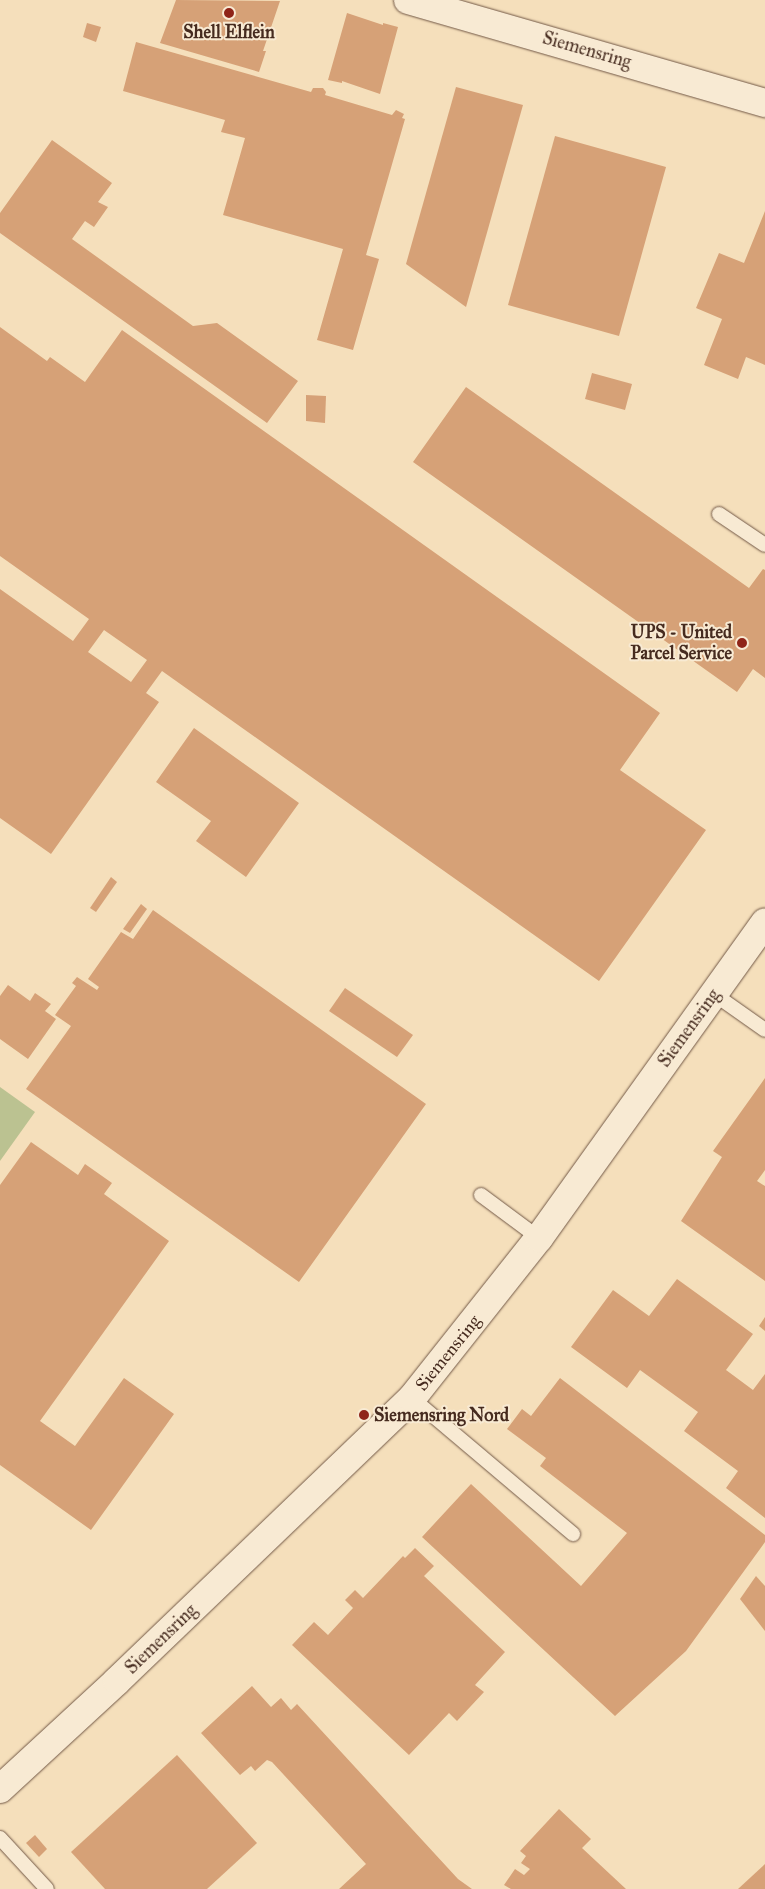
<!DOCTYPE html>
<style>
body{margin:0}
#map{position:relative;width:765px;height:1889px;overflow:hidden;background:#f5dfbb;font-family:"IM FELL Great Primer",serif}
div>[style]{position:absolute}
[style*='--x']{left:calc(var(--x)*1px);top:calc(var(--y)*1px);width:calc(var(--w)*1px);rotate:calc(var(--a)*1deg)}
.green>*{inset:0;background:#bbc291}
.building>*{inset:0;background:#d6a177}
.roads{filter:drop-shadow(0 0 1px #725846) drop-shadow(0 0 1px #725846)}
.lane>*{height:14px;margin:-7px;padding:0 7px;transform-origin:7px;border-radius:7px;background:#f8ead3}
.street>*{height:28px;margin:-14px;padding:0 14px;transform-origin:14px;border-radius:14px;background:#f8ead3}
.dots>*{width:14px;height:14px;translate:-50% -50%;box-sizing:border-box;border:2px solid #f8ead3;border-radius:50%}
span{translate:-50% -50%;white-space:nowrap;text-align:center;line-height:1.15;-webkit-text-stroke:4px #f8ead3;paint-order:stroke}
.poi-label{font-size:18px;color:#462b1f;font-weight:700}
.right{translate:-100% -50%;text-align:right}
.left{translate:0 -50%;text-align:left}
.street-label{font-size:18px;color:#462b1f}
</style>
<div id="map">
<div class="green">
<i style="clip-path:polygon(0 1087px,35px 1112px,0 1161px)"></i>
</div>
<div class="building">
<i style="clip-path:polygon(176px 0,280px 1px,263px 51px,266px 51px,259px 72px,160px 43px)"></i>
<i style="clip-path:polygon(347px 13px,383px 25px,383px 23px,398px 27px,380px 94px,342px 81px,342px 83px,328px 80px)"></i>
<i style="clip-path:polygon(87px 23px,101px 27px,96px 42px,83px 37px)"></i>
<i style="clip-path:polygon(136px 42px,311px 92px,313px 88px,323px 88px,326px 92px,325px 95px,392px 115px,396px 110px,404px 114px,402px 118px,405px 119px,366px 255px,379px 259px,353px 350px,317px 340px,343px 249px,223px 215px,245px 138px,221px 132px,225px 120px,123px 91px)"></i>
<i style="clip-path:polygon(456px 87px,523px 105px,466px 307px,406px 264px)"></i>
<i style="clip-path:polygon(555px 136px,666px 167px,619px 336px,508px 305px)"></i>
<i style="clip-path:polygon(52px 140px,112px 183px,98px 202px,108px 207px,94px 227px,85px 221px,72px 239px,193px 326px,217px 323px,298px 381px,267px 423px,0 233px,0 213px)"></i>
<i style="clip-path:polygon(765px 211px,765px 365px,746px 357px,738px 379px,704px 365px,722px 319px,696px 308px,719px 253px,744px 263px)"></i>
<i style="clip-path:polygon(evenodd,0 327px,47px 361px,50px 357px,85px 382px,122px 330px,660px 713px,620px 770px,706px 830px,599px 981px,162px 671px,146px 693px,159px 702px,51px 854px,0 818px,0 589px,73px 641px,89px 619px,0 556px,0 327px,104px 630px,147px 660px,131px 682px,88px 652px,104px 630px)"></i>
<i style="clip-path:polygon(592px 373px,632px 384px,625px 410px,585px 399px)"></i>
<i style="clip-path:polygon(466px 387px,749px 588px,763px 569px,765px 570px,765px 678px,753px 669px,737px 692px,413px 462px)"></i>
<i style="clip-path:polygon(306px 395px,326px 396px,325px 423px,306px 421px)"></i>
<i style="clip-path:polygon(194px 728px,299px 803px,246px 877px,196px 841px,211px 821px,156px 782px)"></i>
<i style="clip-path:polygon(111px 877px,117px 882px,96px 912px,90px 908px)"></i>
<i style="clip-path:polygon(141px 904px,147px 909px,130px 933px,123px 929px)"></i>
<i style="clip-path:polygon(153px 910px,426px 1104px,299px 1282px,26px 1089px,71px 1026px,55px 1015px,76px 986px,72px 983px,77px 977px,97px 990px,99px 987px,88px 979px,121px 932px,133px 939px)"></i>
<i style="clip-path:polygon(8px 985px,30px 1001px,35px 993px,51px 1004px,45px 1011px,56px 1019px,28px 1059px,0 1039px,0 996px)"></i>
<i style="clip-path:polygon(345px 988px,413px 1035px,397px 1057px,329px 1011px)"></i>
<i style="clip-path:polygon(765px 1078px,765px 1170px,757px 1181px,765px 1186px,765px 1281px,681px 1221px,722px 1157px,713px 1151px)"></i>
<i style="clip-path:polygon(31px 1142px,78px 1175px,85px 1164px,112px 1183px,104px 1194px,169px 1241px,40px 1421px,75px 1446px,124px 1378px,174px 1414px,91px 1530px,0 1465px,0 1185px)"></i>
<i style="clip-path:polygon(677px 1279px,753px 1334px,726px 1370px,753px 1390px,765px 1374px,765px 1518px,726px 1488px,738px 1471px,684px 1431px,698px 1412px,640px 1370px,627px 1388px,571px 1347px,613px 1290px,649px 1316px)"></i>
<i style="clip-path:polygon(765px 1317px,765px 1331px,759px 1326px)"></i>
<i style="clip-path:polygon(560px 1378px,765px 1535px,765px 1542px,686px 1651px,615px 1716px,422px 1537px,471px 1484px,581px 1586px,627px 1533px,540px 1466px,546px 1458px,507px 1429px,522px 1409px,531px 1416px)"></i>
<i style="clip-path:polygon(415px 1548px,434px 1566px,424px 1576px,505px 1652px,475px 1685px,484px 1692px,457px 1721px,449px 1713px,409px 1755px,292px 1645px,314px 1622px,328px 1635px,353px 1608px,345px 1600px,355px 1590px,363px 1598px,403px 1556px,405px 1558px)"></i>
<i style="clip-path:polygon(756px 1576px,765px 1586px,765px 1631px,740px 1599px)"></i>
<i style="clip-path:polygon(252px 1686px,271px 1707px,281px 1698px,291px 1710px,297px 1704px,458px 1879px,472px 1889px,339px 1889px,366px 1864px,272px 1762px,267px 1760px,255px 1771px,251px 1766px,240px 1775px,201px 1733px)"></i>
<i style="clip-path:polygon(177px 1755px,257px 1843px,207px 1889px,105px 1889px,71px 1852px)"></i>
<i style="clip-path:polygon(559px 1809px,591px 1839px,582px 1848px,626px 1889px,511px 1889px,504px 1885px,515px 1869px,524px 1875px,530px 1869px,521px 1863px,526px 1856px,520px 1851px)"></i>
<i style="clip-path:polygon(35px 1835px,47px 1849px,39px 1857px,26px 1843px)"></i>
<i style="clip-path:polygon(765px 1864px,765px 1889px,738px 1889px)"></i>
</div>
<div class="roads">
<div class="lane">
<i style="--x:719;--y:514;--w:55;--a:34"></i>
<i style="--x:714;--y:994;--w:62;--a:35.2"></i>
<i style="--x:481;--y:1195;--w:72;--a:36.6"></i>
<i style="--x:412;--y:1398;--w:211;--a:40.2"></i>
<i style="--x:0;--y:1838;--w:69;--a:47.3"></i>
</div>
<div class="street">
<i style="--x:408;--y:0;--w:372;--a:16.1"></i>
<i style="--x:0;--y:1789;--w:159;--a:-42.7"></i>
<i style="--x:117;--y:1681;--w:409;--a:-43.8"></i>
<i style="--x:412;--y:1398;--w:204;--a:-51.6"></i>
<i style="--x:539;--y:1238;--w:388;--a:-54.4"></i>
</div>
</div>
<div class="dots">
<i style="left:229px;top:13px;background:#8f2418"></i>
<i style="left:742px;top:643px;background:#8f2418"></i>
<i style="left:364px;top:1415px;background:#8f2418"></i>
</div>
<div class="poi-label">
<span style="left:229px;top:32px">Shell Elflein</span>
<span class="right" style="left:732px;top:643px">UPS - United<br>Parcel Service</span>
<span class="left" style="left:374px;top:1415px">Siemensring Nord</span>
</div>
<div class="street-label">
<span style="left:587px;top:50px;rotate:16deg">Siemensring</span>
<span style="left:689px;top:1028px;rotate:-54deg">Siemensring</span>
<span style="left:448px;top:1353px;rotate:-51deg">Siemensring</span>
<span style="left:161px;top:1639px;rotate:-44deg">Siemensring</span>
</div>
</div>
